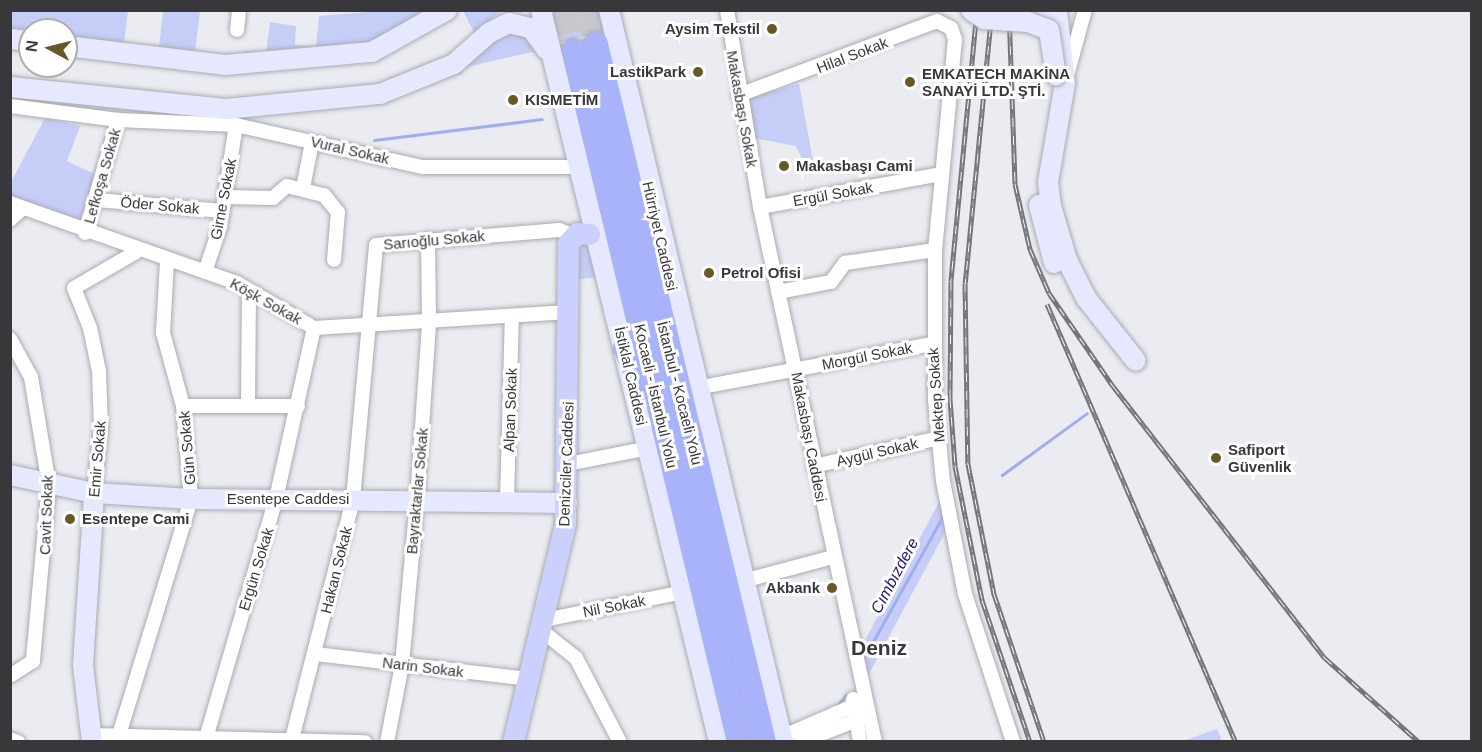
<!DOCTYPE html>
<meta charset="utf-8">
<style>
body{margin:0}
#map{position:relative;width:1482px;height:752px;overflow:hidden;background:#eaecf1;font-family:Arial,sans-serif}
div>[style]{position:absolute}
[style*='--x']{left:calc(var(--x)*1px);top:calc(var(--y)*1px);width:calc(var(--w)*1px);rotate:calc(var(--a)*1deg)}
.green>*{inset:0;background:#c6cdf7}
.stream>*{height:3px;margin:-1.5px;padding:0 1.5px;transform-origin:1.5px;border-radius:1.5px;background:#a2adf1}
.highway-tunnel>*{height:24px;margin-top:-12px;transform-origin:0;background:repeating-linear-gradient(90deg,#c6c8cd 0 24px,transparent 0 36px)}
.roads{filter:drop-shadow(0 0 2px #a9abb0) drop-shadow(0 0 2px #a9abb0)}
.street>*{height:14px;margin:-7px;padding:0 7px;transform-origin:7px;border-radius:7px;background:#fff}
.secondary>*{height:20px;margin:-10px;padding:0 10px;transform-origin:10px;border-radius:10px;background:#e5e8fe}
.primary>*{height:21px;margin:-10.5px;padding:0 10.5px;transform-origin:10.5px;border-radius:10.5px;background:#cbd1fc}
.highway>*{height:24px;margin:-12px;padding:0 12px;transform-origin:12px;border-radius:12px;background:#a8b3fa}
.rail>*{height:5px;margin-top:-2.5px;transform-origin:0;background:repeating-linear-gradient(90deg,#fff 0 9px,#76767a 0 18px);box-sizing:border-box;border-block:2px solid #76767a}
.bridges{filter:drop-shadow(0 0 2px #a9abb0) drop-shadow(0 0 2px #a9abb0)}
.secondary-bridge>*{height:20px;margin:-10px;padding:0 10px;transform-origin:10px;border-radius:10px;background:#e5e8fe}
.dots>*{width:16px;height:16px;translate:-50% -50%;box-sizing:border-box;border:3px solid #fff;border-radius:50%}
span{translate:-50% -50%;white-space:nowrap;text-align:center;line-height:1.15;-webkit-text-stroke:6px #fff;paint-order:stroke}
.poi-label{font-size:15px;color:#38383b;font-weight:700}
.right{translate:-100% -50%;text-align:right}
.left{translate:0 -50%;text-align:left}
.street-label{font-size:15px;color:#38383b}
.water-label{font-size:16px;color:#201273;font-style:italic}
.district-label{font-size:21px;color:#37373c;font-weight:700}
.frame{position:absolute;inset:0;border:12px solid #38383b;pointer-events:none}
.north{position:absolute;left:18px;top:18px;width:60px;height:60px;box-sizing:border-box;background:#fff;border:2px solid #afafb1;border-radius:50%;rotate:277deg;font-size:16px;font-weight:700;line-height:24px;text-align:center;color:#38383b}
.north::after{content:'';display:block;margin:auto;width:21px;height:27px;background:#655926;clip-path:polygon(50% 0,100% 100%,50% 72%,0 100%)}
</style>
<div id="map">
<div class="green">
<i style="clip-path:polygon(11px 11px,128px 11px,124px 43px,66px 36px,66px 30px,11px 29px)"></i>
<i style="clip-path:polygon(163px 11px,200px 11px,195px 52px,159px 47px)"></i>
<i style="clip-path:polygon(382px 11px,422px 11px,369px 45px,244px 56px,245px 51px,266px 52px,270px 22px,296px 26px,295px 45px,316px 47px,319px 16px)"></i>
<i style="clip-path:polygon(463px 11px,501px 11px,475px 34px)"></i>
<i style="clip-path:polygon(567px 11px,599px 11px,606px 31px,561px 42px,557px 25px)"></i>
<i style="clip-path:polygon(520px 27px,545px 55px,532px 52px,463px 68px,462px 74px,424px 84px,490px 36px)"></i>
<i style="clip-path:polygon(799px 84px,815px 172px,807px 169px,796px 146px,754px 138px,746px 98px)"></i>
<i style="clip-path:polygon(45px 118px,80px 126px,67px 161px,97px 175px,78px 225px,11px 195px,11px 182px)"></i>
<i style="clip-path:polygon(582px 245px,590px 246px,598px 277px,573px 280px)"></i>
<i style="clip-path:polygon(944px 493px,949px 525px,863px 685px,857px 655px)"></i>
<i style="clip-path:polygon(1217px 729px,1222px 741px,1183px 741px)"></i>
</div>
<div class="stream">
<i style="--x:374;--y:140;--w:169;--a:-7.1"></i>
<i style="--x:1002;--y:475;--w:105;--a:-36.1"></i>
<i style="--x:866;--y:654;--w:160;--a:-60.9"></i>
<i style="--x:835;--y:708;--w:17;--a:-50"></i>
</div>
<div class="highway-tunnel">
<i style="--x:564;--y:10;--w:42;--a:76.3"></i>
<i style="--x:589;--y:10;--w:35;--a:78"></i>
</div>
<div class="roads">
<div class="street">
<i style="--x:727;--y:10;--w:200;--a:80.5"></i>
<i style="--x:760;--y:207;--w:547;--a:77.87"></i>
<i style="--x:237;--y:30;--w:20;--a:-84"></i>
<i style="--x:1068;--y:72;--w:64;--a:-74.7"></i>
<i style="--x:739;--y:95;--w:211;--a:-20.5"></i>
<i style="--x:937;--y:21;--w:16;--a:27"></i>
<i style="--x:951;--y:28;--w:12;--a:70"></i>
<i style="--x:955;--y:39;--w:212;--a:95.4"></i>
<i style="--x:935;--y:250;--w:150;--a:90"></i>
<i style="--x:935;--y:400;--w:81;--a:84.4"></i>
<i style="--x:943;--y:481;--w:115;--a:79"></i>
<i style="--x:965;--y:594;--w:156;--a:72"></i>
<i style="--x:10;--y:106;--w:109;--a:7.4"></i>
<i style="--x:118;--y:120;--w:118;--a:2.4"></i>
<i style="--x:236;--y:125;--w:192;--a:12.7"></i>
<i style="--x:423;--y:167;--w:159;--a:0"></i>
<i style="--x:303;--y:188;--w:47;--a:-78.9"></i>
<i style="--x:225;--y:197;--w:48;--a:1.2"></i>
<i style="--x:273;--y:198;--w:18;--a:-41"></i>
<i style="--x:287;--y:186;--w:38;--a:14"></i>
<i style="--x:324;--y:195;--w:22;--a:51"></i>
<i style="--x:338;--y:212;--w:48;--a:94.8"></i>
<i style="--x:97;--y:200;--w:126;--a:5"></i>
<i style="--x:10;--y:203;--w:241;--a:19.4"></i>
<i style="--x:237;--y:283;--w:89;--a:30.3"></i>
<i style="--x:314;--y:328;--w:256;--a:-3.6"></i>
<i style="--x:760;--y:207;--w:185;--a:-10.3"></i>
<i style="--x:10;--y:220;--w:18;--a:-43"></i>
<i style="--x:85;--y:233;--w:118;--a:-73.7"></i>
<i style="--x:205;--y:272;--w:47;--a:-71.6"></i>
<i style="--x:220;--y:227;--w:103;--a:-81.1"></i>
<i style="--x:778;--y:292;--w:54;--a:-10.7"></i>
<i style="--x:831;--y:282;--w:24;--a:-54"></i>
<i style="--x:845;--y:263;--w:91;--a:-8.2"></i>
<i style="--x:10;--y:339;--w:43;--a:61.1"></i>
<i style="--x:31;--y:377;--w:109;--a:80.5"></i>
<i style="--x:49;--y:484;--w:178;--a:95.2"></i>
<i style="--x:33;--y:661;--w:27;--a:147"></i>
<i style="--x:696;--y:388;--w:240;--a:-10.6"></i>
<i style="--x:248;--y:403;--w:113;--a:-89.5"></i>
<i style="--x:183;--y:406;--w:115;--a:0"></i>
<i style="--x:568;--y:464;--w:83;--a:-11.2"></i>
<i style="--x:814;--y:466;--w:128;--a:-12.6"></i>
<i style="--x:94;--y:493;--w:65;--a:-83.9"></i>
<i style="--x:101;--y:428;--w:57;--a:-92"></i>
<i style="--x:99;--y:371;--w:44;--a:-101.8"></i>
<i style="--x:90;--y:328;--w:43;--a:-111.8"></i>
<i style="--x:74;--y:288;--w:72;--a:-30.1"></i>
<i style="--x:507;--y:502;--w:185;--a:-88.5"></i>
<i style="--x:743;--y:581;--w:93;--a:-14.9"></i>
<i style="--x:544;--y:620;--w:143;--a:-11.3"></i>
<i style="--x:542;--y:631;--w:43;--a:38.5"></i>
<i style="--x:576;--y:658;--w:95;--a:62.4"></i>
<i style="--x:316;--y:654;--w:215;--a:6.7"></i>
<i style="--x:853;--y:699;--w:44;--a:80.8"></i>
<i style="--x:91;--y:735;--w:274;--a:1.5"></i>
<i style="--x:119;--y:735;--w:247;--a:-73"></i>
<i style="--x:191;--y:499;--w:93;--a:-94.9"></i>
<i style="--x:183;--y:406;--w:76;--a:-105.3"></i>
<i style="--x:163;--y:333;--w:72;--a:-86.8"></i>
<i style="--x:782;--y:737;--w:90;--a:-23.7"></i>
<i style="--x:206;--y:738;--w:249;--a:-73.7"></i>
<i style="--x:276;--y:499;--w:175;--a:-77.5"></i>
<i style="--x:10;--y:739;--w:9;--a:21"></i>
<i style="--x:292;--y:739;--w:248;--a:-75.7"></i>
<i style="--x:353;--y:499;--w:255;--a:-84.8"></i>
<i style="--x:376;--y:245;--w:184;--a:-4.7"></i>
<i style="--x:559;--y:230;--w:14;--a:21"></i>
<i style="--x:387;--y:742;--w:78;--a:-79"></i>
<i style="--x:402;--y:665;--w:166;--a:-84.8"></i>
<i style="--x:417;--y:500;--w:178;--a:-86.1"></i>
<i style="--x:429;--y:322;--w:83;--a:-90.7"></i>
<i style="--x:801;--y:742;--w:68;--a:-21.6"></i>
</div>
<div class="secondary">
<i style="--x:541;--y:10;--w:753;--a:76.33"></i>
<i style="--x:609;--y:10;--w:752;--a:76.63"></i>
<i style="--x:1031;--y:10;--w:9;--a:18"></i>
<i style="--x:1040;--y:13;--w:19;--a:62"></i>
<i style="--x:1057;--y:10;--w:73;--a:83.7"></i>
<i style="--x:1065;--y:83;--w:100;--a:99.7"></i>
<i style="--x:1048;--y:182;--w:24;--a:83"></i>
<i style="--x:1051;--y:206;--w:56;--a:73.5"></i>
<i style="--x:1067;--y:260;--w:42;--a:63.4"></i>
<i style="--x:1086;--y:298;--w:80;--a:51.6"></i>
<i style="--x:10;--y:39;--w:20;--a:6"></i>
<i style="--x:66;--y:46;--w:160;--a:6.8"></i>
<i style="--x:225;--y:65;--w:148;--a:-5.1"></i>
<i style="--x:372;--y:52;--w:86;--a:-29.2"></i>
<i style="--x:10;--y:87;--w:217;--a:5.8"></i>
<i style="--x:226;--y:109;--w:155;--a:-5.6"></i>
<i style="--x:380;--y:94;--w:80;--a:-22.1"></i>
<i style="--x:454;--y:64;--w:47;--a:-41.5"></i>
<i style="--x:489;--y:33;--w:22;--a:-27"></i>
<i style="--x:509;--y:23;--w:23;--a:13"></i>
<i style="--x:531;--y:28;--w:27;--a:54"></i>
<i style="--x:1039;--y:205;--w:60;--a:75.5"></i>
<i style="--x:10;--y:475;--w:86;--a:12.1"></i>
<i style="--x:94;--y:493;--w:97;--a:3.5"></i>
<i style="--x:191;--y:499;--w:376;--a:0.6"></i>
<i style="--x:92;--y:742;--w:78;--a:-96.7"></i>
<i style="--x:83;--y:665;--w:172;--a:-86.3"></i>
</div>
<div class="primary">
<i style="--x:513;--y:742;--w:225;--a:-76.6"></i>
<i style="--x:565;--y:523;--w:280;--a:-89.4"></i>
<i style="--x:568;--y:243;--w:13;--a:-48"></i>
<i style="--x:577;--y:233;--w:12;--a:5"></i>
</div>
<div class="highway">
<i style="--x:596;--y:44;--w:718;--a:76.47"></i>
<i style="--x:574;--y:51;--w:710;--a:76.57"></i>
<i style="--x:625;--y:348;--w:44;--a:65.8"></i>
</div>
</div>
<div class="rail">
<i style="--x:977;--y:10;--w:272;--a:95.5"></i>
<i style="--x:951;--y:281;--w:118;--a:90.5"></i>
<i style="--x:950;--y:399;--w:67;--a:85.7"></i>
<i style="--x:955;--y:466;--w:137;--a:78.6"></i>
<i style="--x:982;--y:600;--w:150;--a:71.3"></i>
<i style="--x:992;--y:10;--w:274;--a:95.6"></i>
<i style="--x:965;--y:283;--w:181;--a:89.1"></i>
<i style="--x:968;--y:464;--w:133;--a:78.7"></i>
<i style="--x:994;--y:594;--w:156;--a:71.3"></i>
<i style="--x:1009;--y:10;--w:174;--a:88"></i>
<i style="--x:1015;--y:184;--w:67;--a:77"></i>
<i style="--x:1030;--y:249;--w:48;--a:66.6"></i>
<i style="--x:1049;--y:293;--w:113;--a:55.5"></i>
<i style="--x:1113;--y:386;--w:345;--a:52.1"></i>
<i style="--x:1325;--y:658;--w:126;--a:41.8"></i>
<i style="--x:1047;--y:304;--w:477;--a:66.7"></i>
</div>
<div class="bridges">
<div class="secondary-bridge">
<i style="--x:971;--y:10;--w:16;--a:35"></i>
<i style="--x:984;--y:19;--w:44;--a:3.9"></i>
<i style="--x:1028;--y:22;--w:22;--a:21"></i>
<i style="--x:1049;--y:30;--w:46;--a:81.2"></i>
</div>
</div>
<div class="dots">
<i style="left:772px;top:29px;background:#655926"></i>
<i style="left:698px;top:72px;background:#655926"></i>
<i style="left:910px;top:82px;background:#655926"></i>
<i style="left:513px;top:100px;background:#655926"></i>
<i style="left:784px;top:166px;background:#655926"></i>
<i style="left:709px;top:273px;background:#655926"></i>
<i style="left:1216px;top:458px;background:#655926"></i>
<i style="left:70px;top:519px;background:#655926"></i>
<i style="left:832px;top:588px;background:#655926"></i>
</div>
<div class="poi-label">
<span class="right" style="left:760px;top:29px">Aysim Tekstil</span>
<span class="right" style="left:686px;top:72px">LastikPark</span>
<span class="left" style="left:922px;top:82px">EMKATECH MAKİNA<br>SANAYİ LTD. ŞTİ.</span>
<span class="left" style="left:525px;top:100px">KISMETİM</span>
<span class="left" style="left:796px;top:166px">Makasbaşı Cami</span>
<span class="left" style="left:721px;top:273px">Petrol Ofisi</span>
<span class="left" style="left:1228px;top:458px">Safiport<br>Güvenlik</span>
<span class="left" style="left:82px;top:519px">Esentepe Cami</span>
<span class="right" style="left:820px;top:588px">Akbank</span>
</div>
<div class="street-label">
<span style="left:852px;top:55px;rotate:-21deg">Hilal Sokak</span>
<span style="left:742px;top:109px;rotate:80deg">Makasbaşı Sokak</span>
<span style="left:350px;top:150px;rotate:13deg">Vural Sokak</span>
<span style="left:102px;top:176px;rotate:-74deg">Lefkoşa Sokak</span>
<span style="left:833px;top:194px;rotate:-10deg">Ergül Sokak</span>
<span style="left:223px;top:199px;rotate:-79deg">Girne Sokak</span>
<span style="left:160px;top:205px;rotate:5deg">Öder Sokak</span>
<span style="left:660px;top:236px;rotate:77deg">Hürriyet Caddesi</span>
<span style="left:434px;top:240px;rotate:-5deg">Sarıoğlu Sokak</span>
<span style="left:266px;top:301px;rotate:29deg">Köşk Sokak</span>
<span style="left:867px;top:356px;rotate:-11deg">Morgül Sokak</span>
<span style="left:631px;top:376px;rotate:77deg">İstiklal Caddesi</span>
<span style="left:680px;top:393px;rotate:76deg">İstanbul - Kocaeli Yolu</span>
<span style="left:936px;top:395px;rotate:-94deg">Mektep Sokak</span>
<span style="left:656px;top:396px;rotate:77deg">Kocaeli - İstanbul Yolu</span>
<span style="left:510px;top:410px;rotate:-88deg">Alpan Sokak</span>
<span style="left:809px;top:437px;rotate:79deg">Makasbaşı Caddesi</span>
<span style="left:187px;top:448px;rotate:-95deg">Gün Sokak</span>
<span style="left:877px;top:452px;rotate:-13deg">Aygül Sokak</span>
<span style="left:97px;top:459px;rotate:-85deg">Emir Sokak</span>
<span style="left:566px;top:464px;rotate:-88deg">Denizciler Caddesi</span>
<span style="left:417px;top:491px;rotate:-85deg">Bayraktarlar Sokak</span>
<span style="left:288px;top:499px">Esentepe Caddesi</span>
<span style="left:46px;top:515px;rotate:-88deg">Cavit Sokak</span>
<span style="left:256px;top:569px;rotate:-73deg">Ergün Sokak</span>
<span style="left:336px;top:570px;rotate:-76deg">Hakan Sokak</span>
<span style="left:614px;top:606px;rotate:-11deg">Nil Sokak</span>
<span style="left:423px;top:667px;rotate:7deg">Narin Sokak</span>
</div>
<div class="water-label">
<span style="left:895px;top:576px;rotate:-62deg">Cımbızdere</span>
</div>
<div class="district-label">
<span style="left:879px;top:648px">Deniz</span>
</div>
<div class="frame"></div>
<div class="north">N</div>
</div>
